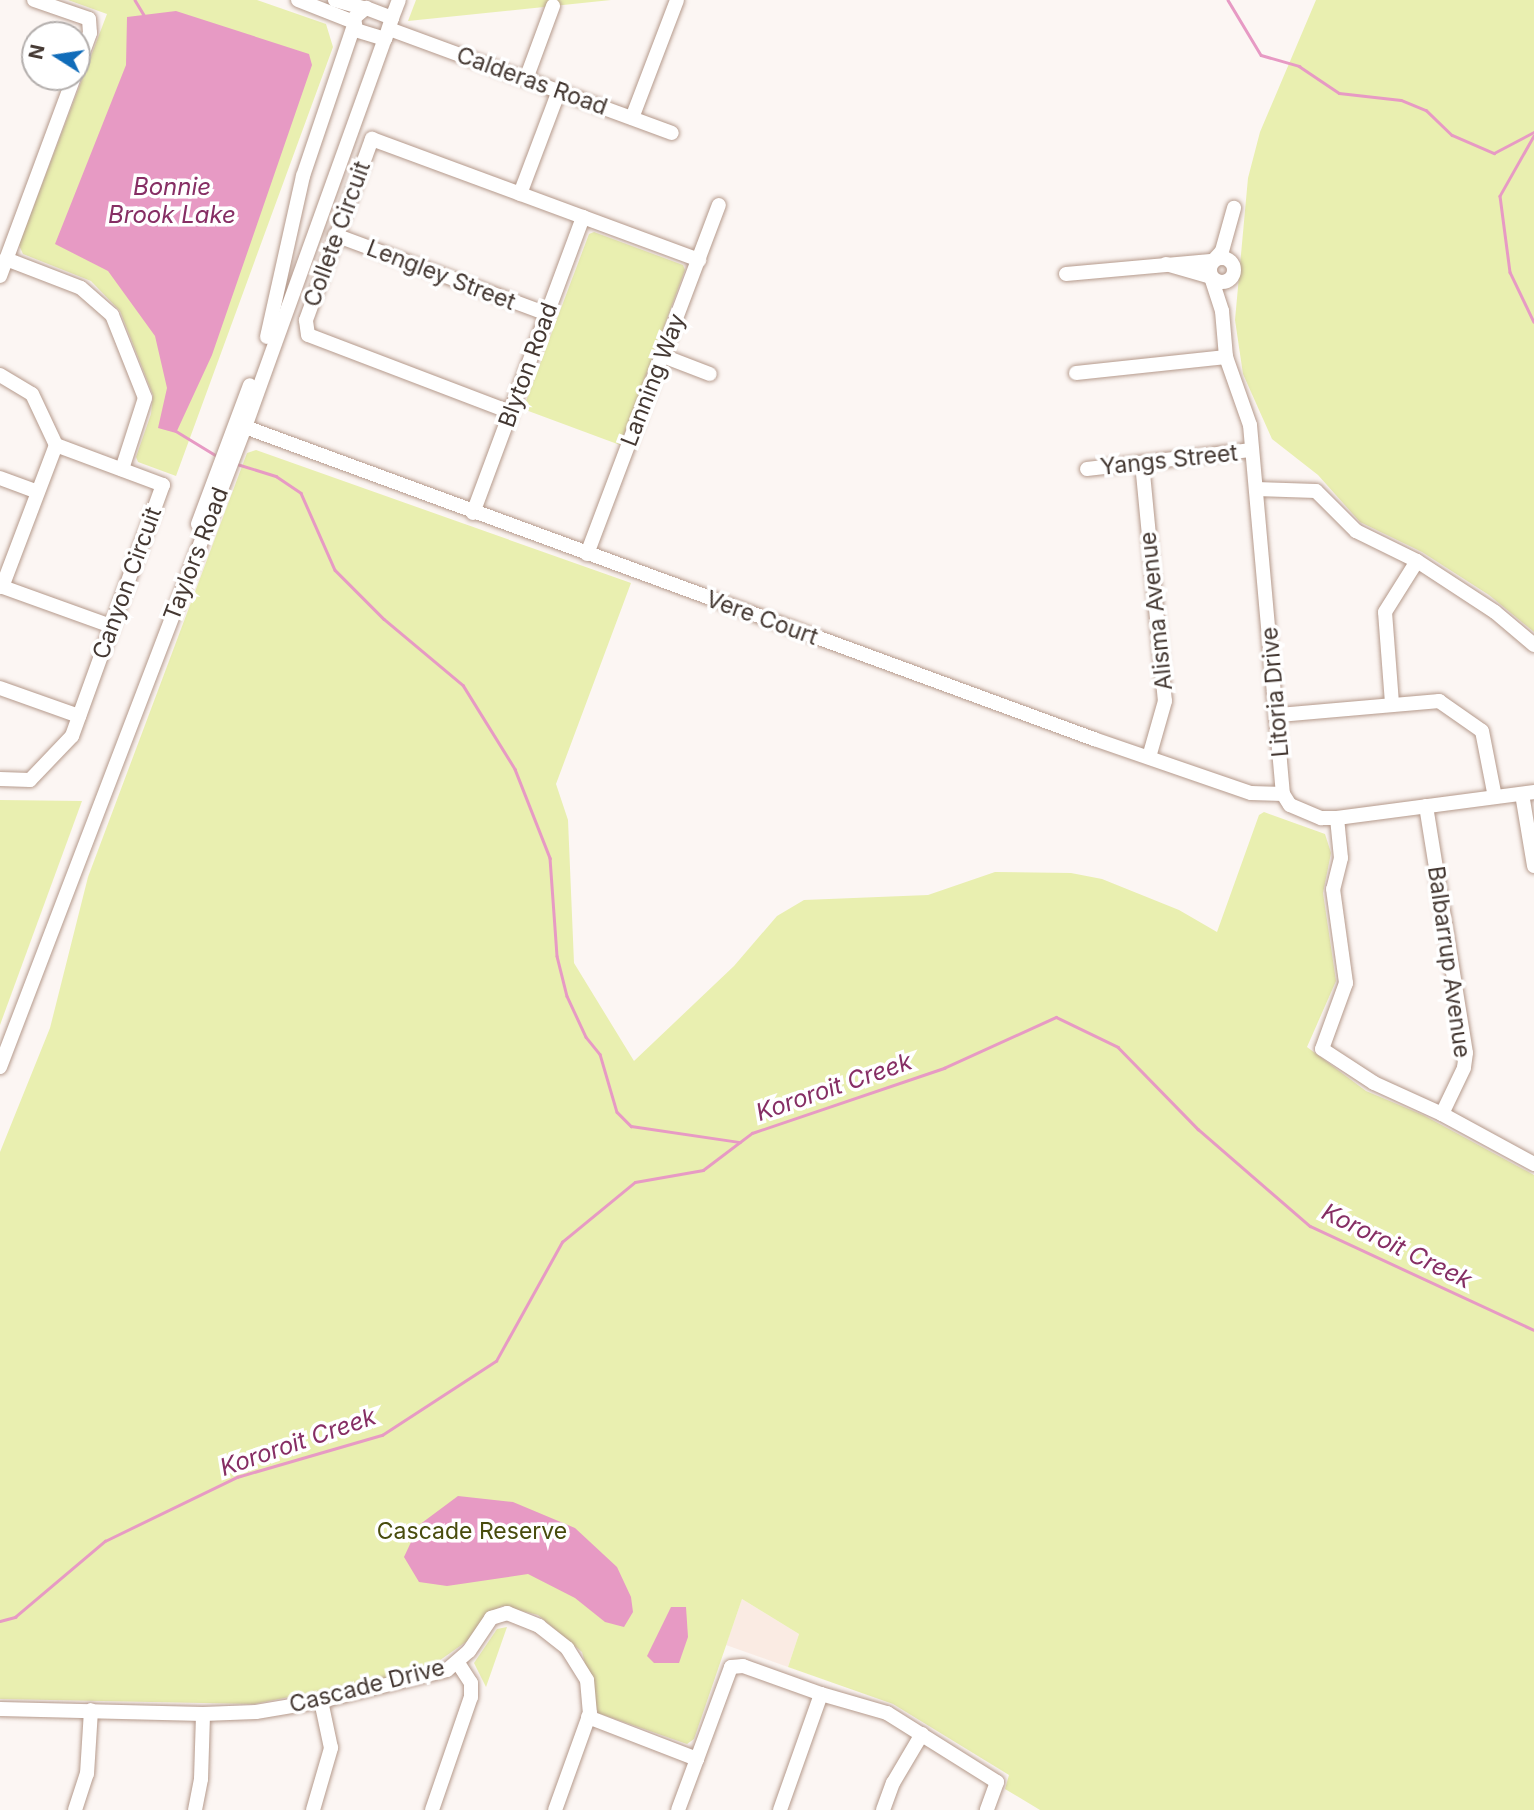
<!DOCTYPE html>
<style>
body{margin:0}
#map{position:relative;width:1534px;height:1810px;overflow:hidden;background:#fcf6f3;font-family:Inter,sans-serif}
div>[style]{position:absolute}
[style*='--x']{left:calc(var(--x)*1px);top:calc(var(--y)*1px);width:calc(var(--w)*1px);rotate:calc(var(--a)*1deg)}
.built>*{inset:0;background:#faebe3}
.green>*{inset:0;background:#e9efb0}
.water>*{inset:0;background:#e79ac4}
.stream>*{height:2.5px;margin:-1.25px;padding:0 1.25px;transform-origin:1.25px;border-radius:1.25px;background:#e79ac4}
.roads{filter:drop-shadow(0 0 2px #b59a8c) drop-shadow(0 0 2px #b59a8c)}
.minor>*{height:14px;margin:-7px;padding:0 7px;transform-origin:7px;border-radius:7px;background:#fff}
.minor>.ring{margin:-7px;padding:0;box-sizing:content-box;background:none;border:14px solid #fff;border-radius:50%}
span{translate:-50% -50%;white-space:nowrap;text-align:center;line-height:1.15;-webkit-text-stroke:7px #fff;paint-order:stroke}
.street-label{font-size:23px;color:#443832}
.park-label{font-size:23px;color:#484c0d}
.water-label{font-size:24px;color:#862e64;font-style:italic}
.north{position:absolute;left:21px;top:21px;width:70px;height:70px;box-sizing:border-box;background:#fff;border:2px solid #b4afad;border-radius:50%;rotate:282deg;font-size:19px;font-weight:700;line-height:28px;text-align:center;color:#443832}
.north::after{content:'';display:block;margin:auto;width:24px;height:32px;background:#106cb9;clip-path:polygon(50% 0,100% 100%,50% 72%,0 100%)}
</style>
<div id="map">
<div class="built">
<i style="clip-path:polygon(742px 1599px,799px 1634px,788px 1667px,726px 1645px)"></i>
</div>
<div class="green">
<i style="clip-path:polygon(68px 0,257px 0,326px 24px,333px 47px,176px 476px,138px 462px,136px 457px,151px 414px,153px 395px,120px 311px,91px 281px,23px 254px,19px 245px,107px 14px)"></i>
<i style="clip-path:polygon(416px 0,611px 0,408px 21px)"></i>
<i style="clip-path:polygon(1316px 0,1534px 0,1534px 632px,1489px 595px,1422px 552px,1360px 522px,1318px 475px,1272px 439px,1243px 374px,1235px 320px,1248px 178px,1260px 132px)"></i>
<i style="clip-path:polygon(594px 232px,683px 265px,685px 270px,620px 445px,523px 409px,589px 234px)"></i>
<i style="clip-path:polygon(256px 450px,631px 583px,556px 784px,568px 820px,574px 963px,634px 1061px,734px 966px,777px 916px,804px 900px,928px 895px,995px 872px,1071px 873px,1102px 879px,1179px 910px,1217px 932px,1259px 815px,1264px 812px,1325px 834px,1331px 853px,1323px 893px,1336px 981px,1307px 1047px,1366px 1091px,1423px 1115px,1534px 1175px,1534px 1810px,1040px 1810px,1005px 1789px,1009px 1775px,893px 1704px,788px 1667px,799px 1634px,742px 1599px,694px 1739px,687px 1744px,598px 1713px,582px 1652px,538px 1615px,502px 1606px,485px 1616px,470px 1639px,426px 1670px,254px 1704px,0 1699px,0 1152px,50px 1028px,88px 877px,247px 453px)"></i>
<i style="clip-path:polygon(0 800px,82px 801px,0 1025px)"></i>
<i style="clip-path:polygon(507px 1627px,486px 1687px,474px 1663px,497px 1629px)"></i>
</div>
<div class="water">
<i style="clip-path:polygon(176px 11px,309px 54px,312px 65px,212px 355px,176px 433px,158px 428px,167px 388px,155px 336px,108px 271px,55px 244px,126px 65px,127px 17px)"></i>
<i style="clip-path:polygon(458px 1496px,513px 1502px,575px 1528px,617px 1567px,631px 1597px,633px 1612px,624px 1627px,605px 1622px,575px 1598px,528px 1574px,447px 1586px,419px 1582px,404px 1557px,419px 1525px)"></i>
<i style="clip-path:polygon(671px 1607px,686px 1607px,688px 1637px,679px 1663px,654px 1663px,647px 1656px)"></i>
</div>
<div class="stream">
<i style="--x:135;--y:0;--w:17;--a:59"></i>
<i style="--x:1228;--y:0;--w:64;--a:59"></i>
<i style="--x:1261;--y:55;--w:40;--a:16"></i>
<i style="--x:1299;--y:66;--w:48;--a:34"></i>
<i style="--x:1339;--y:93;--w:62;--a:6.4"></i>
<i style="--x:1401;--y:100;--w:27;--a:22"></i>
<i style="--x:1426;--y:110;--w:36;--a:44"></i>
<i style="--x:1452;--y:135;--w:46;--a:23.2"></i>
<i style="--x:1494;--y:153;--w:45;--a:-27.7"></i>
<i style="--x:1534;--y:136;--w:69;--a:119.5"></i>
<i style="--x:1500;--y:196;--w:77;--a:82.5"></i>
<i style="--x:1510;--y:272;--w:55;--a:64.4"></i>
<i style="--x:176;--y:431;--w:48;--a:31.4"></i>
<i style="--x:237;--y:464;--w:41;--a:17.1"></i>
<i style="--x:276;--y:476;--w:30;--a:34"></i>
<i style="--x:301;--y:493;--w:84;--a:66.2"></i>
<i style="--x:335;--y:570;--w:69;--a:45"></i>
<i style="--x:384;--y:619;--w:103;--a:39.9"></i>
<i style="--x:463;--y:685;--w:99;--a:58.2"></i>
<i style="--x:515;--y:769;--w:96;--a:68.5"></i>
<i style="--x:550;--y:858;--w:98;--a:85.9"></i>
<i style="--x:557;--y:956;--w:41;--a:76"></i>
<i style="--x:567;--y:996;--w:45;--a:65.1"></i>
<i style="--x:586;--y:1037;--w:22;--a:51"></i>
<i style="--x:600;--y:1054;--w:60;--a:73.7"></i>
<i style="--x:617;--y:1112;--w:20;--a:45"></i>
<i style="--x:631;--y:1126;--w:110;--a:8.4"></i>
<i style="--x:0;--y:1621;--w:16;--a:-15"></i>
<i style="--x:15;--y:1617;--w:118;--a:-40.2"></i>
<i style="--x:105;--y:1541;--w:147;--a:-25.9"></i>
<i style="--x:237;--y:1477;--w:151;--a:-16.2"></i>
<i style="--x:382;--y:1435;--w:136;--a:-33"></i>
<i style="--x:496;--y:1361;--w:136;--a:-61"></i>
<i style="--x:562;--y:1242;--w:94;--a:-39.4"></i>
<i style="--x:635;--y:1182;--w:69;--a:-10"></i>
<i style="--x:703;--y:1170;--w:61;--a:-37.1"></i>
<i style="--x:752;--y:1133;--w:203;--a:-18.7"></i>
<i style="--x:944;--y:1068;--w:123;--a:-24.5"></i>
<i style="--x:1056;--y:1017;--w:69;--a:25.8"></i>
<i style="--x:1118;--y:1047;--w:115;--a:45.7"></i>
<i style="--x:1198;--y:1129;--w:148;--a:40.9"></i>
<i style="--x:1310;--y:1226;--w:247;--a:24.9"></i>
</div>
<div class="roads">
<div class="minor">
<i style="--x:34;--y:0;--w:58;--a:19.1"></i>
<i style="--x:89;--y:19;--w:14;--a:86"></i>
<i style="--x:90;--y:33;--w:38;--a:110"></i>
<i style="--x:298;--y:0;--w:60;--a:21.4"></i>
<i style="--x:335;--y:0;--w:29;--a:16"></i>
<i style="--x:366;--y:8;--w:28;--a:21"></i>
<i style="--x:392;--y:18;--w:22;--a:108"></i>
<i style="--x:385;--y:39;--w:30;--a:-163"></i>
<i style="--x:356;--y:30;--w:12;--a:-99"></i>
<i style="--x:354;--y:18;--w:16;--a:-40"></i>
<i style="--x:392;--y:18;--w:19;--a:-69"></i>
<i style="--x:392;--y:30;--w:298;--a:20.2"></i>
<i style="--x:526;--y:79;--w:78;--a:-69.7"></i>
<i style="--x:632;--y:118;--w:126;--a:-69.1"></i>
<i style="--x:520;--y:194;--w:110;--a:-69.3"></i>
<i style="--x:335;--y:235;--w:226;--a:20.4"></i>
<i class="ring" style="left:1210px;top:258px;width:10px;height:10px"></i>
<i style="--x:6;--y:259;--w:80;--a:21.1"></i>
<i style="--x:81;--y:288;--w:41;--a:41.1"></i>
<i style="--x:112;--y:315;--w:89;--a:68.3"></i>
<i style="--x:145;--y:398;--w:75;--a:107.9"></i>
<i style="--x:1166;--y:264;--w:47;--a:16.1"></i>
<i style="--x:1211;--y:277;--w:36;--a:72"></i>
<i style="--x:1222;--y:311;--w:46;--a:85"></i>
<i style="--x:1226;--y:357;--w:72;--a:70.6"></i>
<i style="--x:1250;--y:425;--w:370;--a:84.9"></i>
<i style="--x:1283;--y:794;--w:13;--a:58"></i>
<i style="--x:1290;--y:805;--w:34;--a:23"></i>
<i style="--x:1321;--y:818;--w:16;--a:0"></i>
<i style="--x:1337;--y:818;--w:199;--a:-7.5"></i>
<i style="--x:1066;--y:274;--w:148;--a:-5.1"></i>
<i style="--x:1213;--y:261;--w:13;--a:-48"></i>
<i style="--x:1222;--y:251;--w:45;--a:-74.4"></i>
<i style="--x:0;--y:276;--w:212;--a:-69.6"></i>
<i style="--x:267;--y:337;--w:165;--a:-77.4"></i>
<i style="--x:303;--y:176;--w:159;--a:-71.3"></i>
<i style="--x:663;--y:356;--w:50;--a:21"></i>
<i style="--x:1076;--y:373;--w:151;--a:-6.1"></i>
<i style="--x:0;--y:375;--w:37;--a:31"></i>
<i style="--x:32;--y:394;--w:56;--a:64.8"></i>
<i style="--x:56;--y:445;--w:152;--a:110.8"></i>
<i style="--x:510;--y:412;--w:216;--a:-159.1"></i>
<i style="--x:308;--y:335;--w:15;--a:-98"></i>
<i style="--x:306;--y:320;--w:193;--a:-70"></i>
<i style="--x:372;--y:139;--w:349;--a:20.3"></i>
<i style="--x:245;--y:427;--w:905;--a:20.18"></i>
<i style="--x:1094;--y:739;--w:166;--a:19"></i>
<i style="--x:1251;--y:793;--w:32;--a:2"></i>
<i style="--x:1142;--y:463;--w:239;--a:84.5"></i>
<i style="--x:1165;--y:701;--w:58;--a:105.9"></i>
<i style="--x:1087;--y:469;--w:166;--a:-6.6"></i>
<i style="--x:0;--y:478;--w:40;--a:20.2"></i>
<i style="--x:1256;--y:489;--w:60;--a:1.9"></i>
<i style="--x:1316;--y:491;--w:57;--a:45"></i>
<i style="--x:1356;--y:531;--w:68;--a:26.2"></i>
<i style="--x:1417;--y:561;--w:93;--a:33.2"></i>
<i style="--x:1495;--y:612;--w:51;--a:40.2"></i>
<i style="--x:473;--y:513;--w:316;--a:-69.6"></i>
<i style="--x:198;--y:524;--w:148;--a:-69.5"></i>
<i style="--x:587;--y:554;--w:373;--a:-69.3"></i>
<i style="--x:0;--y:586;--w:118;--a:19.8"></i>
<i style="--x:0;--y:688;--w:84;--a:19.5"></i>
<i style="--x:1392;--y:703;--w:91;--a:-94.4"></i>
<i style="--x:1385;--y:612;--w:60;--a:-57.9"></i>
<i style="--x:1279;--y:715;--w:161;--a:-5"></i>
<i style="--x:1439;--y:701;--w:52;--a:34.9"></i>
<i style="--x:1482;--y:731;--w:67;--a:78.9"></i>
<i style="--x:0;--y:779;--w:30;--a:2"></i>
<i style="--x:30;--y:780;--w:61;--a:-46.3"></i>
<i style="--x:72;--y:736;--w:267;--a:-70.1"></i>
<i style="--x:163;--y:485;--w:114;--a:-159.5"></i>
<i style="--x:1522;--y:794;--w:73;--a:80.5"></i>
<i style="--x:1426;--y:806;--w:250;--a:80.8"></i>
<i style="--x:1466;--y:1053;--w:15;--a:98"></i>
<i style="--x:1464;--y:1068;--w:51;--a:115.6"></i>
<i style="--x:1337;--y:818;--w:40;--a:84.3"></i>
<i style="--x:1341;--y:858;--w:32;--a:104"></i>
<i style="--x:1333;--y:889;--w:95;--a:82.1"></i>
<i style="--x:1346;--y:983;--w:70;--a:110"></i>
<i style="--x:1322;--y:1049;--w:62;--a:33.2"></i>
<i style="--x:1374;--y:1083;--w:75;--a:24.5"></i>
<i style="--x:1442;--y:1114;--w:105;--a:28.5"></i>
<i style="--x:0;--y:1067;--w:685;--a:-69.05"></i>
<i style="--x:245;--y:427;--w:412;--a:-70.2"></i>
<i style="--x:0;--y:1709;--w:203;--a:1.4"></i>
<i style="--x:203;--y:1714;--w:53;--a:-2.2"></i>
<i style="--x:256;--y:1712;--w:66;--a:-9.6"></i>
<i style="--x:321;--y:1701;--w:130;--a:-13.8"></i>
<i style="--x:447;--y:1670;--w:29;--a:-41"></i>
<i style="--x:469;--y:1651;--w:40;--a:-56"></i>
<i style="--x:491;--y:1618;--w:17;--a:-17"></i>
<i style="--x:507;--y:1613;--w:35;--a:22"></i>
<i style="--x:539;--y:1626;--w:36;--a:38"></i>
<i style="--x:567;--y:1648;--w:38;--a:58"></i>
<i style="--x:587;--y:1680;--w:33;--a:85"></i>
<i style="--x:590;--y:1713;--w:103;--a:109.8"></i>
<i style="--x:588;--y:1717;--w:117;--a:21.1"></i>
<i style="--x:697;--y:1759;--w:54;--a:110.4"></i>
<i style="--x:697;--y:1759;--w:98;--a:-69.7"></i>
<i style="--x:731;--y:1667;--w:12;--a:-5"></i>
<i style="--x:743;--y:1666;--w:83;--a:19.7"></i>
<i style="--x:75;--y:1810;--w:38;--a:-72"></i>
<i style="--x:87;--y:1774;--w:64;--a:-86.4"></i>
<i style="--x:195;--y:1810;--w:32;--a:-79"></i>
<i style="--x:201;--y:1779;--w:65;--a:-88.2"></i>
<i style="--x:313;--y:1810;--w:65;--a:-73.8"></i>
<i style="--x:331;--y:1748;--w:48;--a:-102"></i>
<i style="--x:432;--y:1810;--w:120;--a:-71"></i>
<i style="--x:471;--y:1697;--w:14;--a:-90"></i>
<i style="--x:471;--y:1683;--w:24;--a:-123"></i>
<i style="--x:780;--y:1810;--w:123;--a:-70.5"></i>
<i style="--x:821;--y:1694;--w:69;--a:16.1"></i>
<i style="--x:887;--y:1713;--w:130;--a:32.1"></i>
<i style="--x:997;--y:1782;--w:30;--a:110"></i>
<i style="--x:883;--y:1810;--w:29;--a:-70"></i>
<i style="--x:893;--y:1783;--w:57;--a:-59.4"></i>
</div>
</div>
<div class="street-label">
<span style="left:532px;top:81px;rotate:20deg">Calderas Road</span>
<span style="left:337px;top:234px;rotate:-70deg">Collete Circuit</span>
<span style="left:441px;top:275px;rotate:21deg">Lengley Street</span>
<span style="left:528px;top:365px;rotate:-70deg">Blyton Road</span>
<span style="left:653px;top:380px;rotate:-69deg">Lanning Way</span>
<span style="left:1169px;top:460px;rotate:-6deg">Yangs Street</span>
<span style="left:196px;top:554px;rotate:-69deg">Taylors Road</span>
<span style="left:127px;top:583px;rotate:-70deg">Canyon Circuit</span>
<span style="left:1156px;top:611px;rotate:-96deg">Alisma Avenue</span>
<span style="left:762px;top:618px;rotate:20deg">Vere Court</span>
<span style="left:1275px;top:692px;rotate:-95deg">Litoria Drive</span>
<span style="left:1449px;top:962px;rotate:82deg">Balbarrup Avenue</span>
<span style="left:367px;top:1686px;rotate:-14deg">Cascade Drive</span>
</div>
<div class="park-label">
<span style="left:472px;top:1531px">Cascade Reserve</span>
</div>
<div class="water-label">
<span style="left:172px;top:201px">Bonnie<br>Brook Lake</span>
<span style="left:834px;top:1087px;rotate:-19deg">Kororoit Creek</span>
<span style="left:1397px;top:1246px;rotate:26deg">Kororoit Creek</span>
<span style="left:298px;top:1442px;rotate:-19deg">Kororoit Creek</span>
</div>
<div class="north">N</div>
</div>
